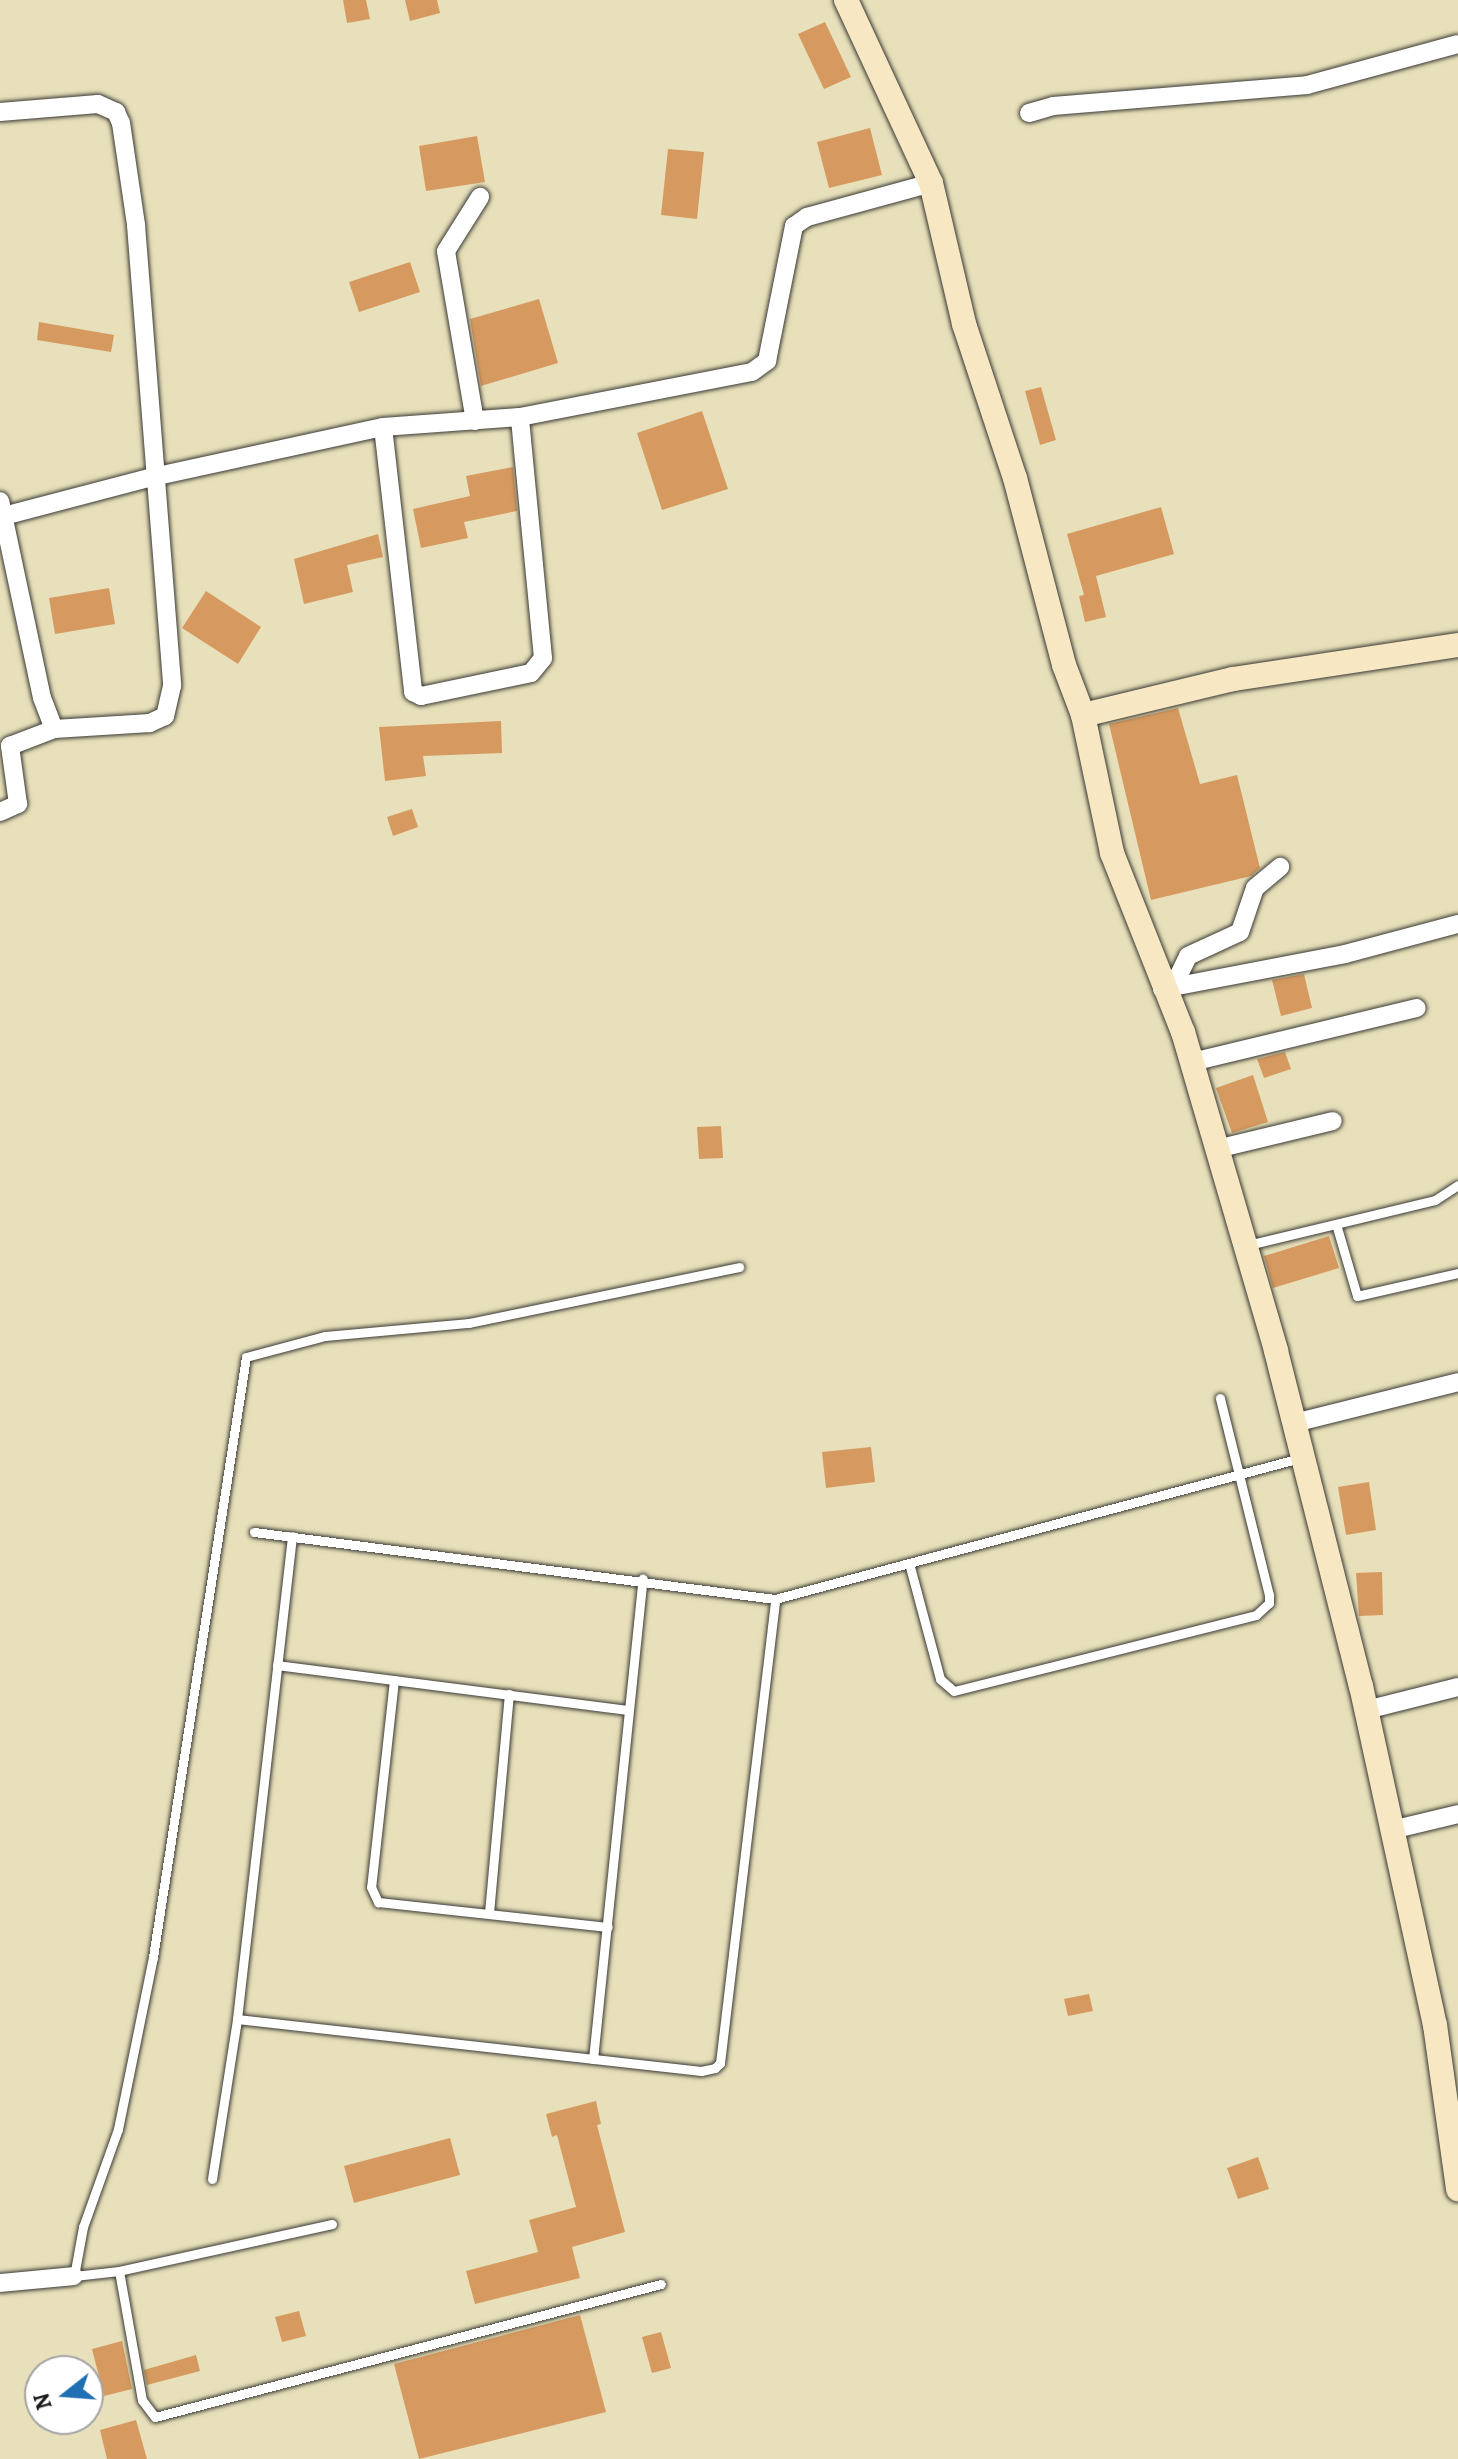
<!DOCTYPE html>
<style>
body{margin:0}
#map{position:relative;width:1458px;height:2459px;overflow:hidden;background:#e7e0ba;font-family:Alegreya,serif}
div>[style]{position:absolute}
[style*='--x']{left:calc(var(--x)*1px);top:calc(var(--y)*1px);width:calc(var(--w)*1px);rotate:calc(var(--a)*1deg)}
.building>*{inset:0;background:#d69a60}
.roads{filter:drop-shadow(0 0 2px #3a3934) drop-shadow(0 0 2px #3a3934)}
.lane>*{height:9px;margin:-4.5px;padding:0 4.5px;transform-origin:4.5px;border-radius:4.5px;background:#fff}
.street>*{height:18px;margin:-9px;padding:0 9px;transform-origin:9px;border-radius:9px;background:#fff}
.secondary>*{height:24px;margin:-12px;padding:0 12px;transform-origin:12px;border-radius:12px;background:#f7e8c3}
span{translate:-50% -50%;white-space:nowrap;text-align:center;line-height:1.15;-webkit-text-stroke:7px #fff;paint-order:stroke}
.north{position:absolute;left:24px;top:2355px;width:80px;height:80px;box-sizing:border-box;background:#fff;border:2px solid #a4a4a4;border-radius:50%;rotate:253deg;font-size:22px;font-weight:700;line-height:32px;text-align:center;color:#1c1c1c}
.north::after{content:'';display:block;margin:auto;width:28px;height:36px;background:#1f6fb2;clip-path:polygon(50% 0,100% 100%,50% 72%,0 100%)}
</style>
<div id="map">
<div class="building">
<i style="clip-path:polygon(343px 0,366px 0,370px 19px,347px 23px)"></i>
<i style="clip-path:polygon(405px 0,437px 0,440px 13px,410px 21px)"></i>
<i style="clip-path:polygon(825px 22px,851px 77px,824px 89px,798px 34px)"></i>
<i style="clip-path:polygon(870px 128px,882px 175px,829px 188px,817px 142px)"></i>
<i style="clip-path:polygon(477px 136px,485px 182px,426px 191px,419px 146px)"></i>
<i style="clip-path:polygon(668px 149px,704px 152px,697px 219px,661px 215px)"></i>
<i style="clip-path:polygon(410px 262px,420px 292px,359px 312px,349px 282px)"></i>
<i style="clip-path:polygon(539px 299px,558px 363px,481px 386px,470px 319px)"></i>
<i style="clip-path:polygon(39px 322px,114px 335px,111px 352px,37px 340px)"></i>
<i style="clip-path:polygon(1041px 387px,1056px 440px,1040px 445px,1025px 391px)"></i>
<i style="clip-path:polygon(702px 411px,728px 489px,662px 510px,637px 433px)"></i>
<i style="clip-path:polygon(513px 467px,517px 511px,464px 522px,468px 538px,421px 548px,413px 509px,470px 496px,466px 476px)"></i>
<i style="clip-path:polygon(1161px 507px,1174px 554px,1096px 576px,1106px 617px,1085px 622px,1079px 596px,1084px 595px,1067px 534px)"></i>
<i style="clip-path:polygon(378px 534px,383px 557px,347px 565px,353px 592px,304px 604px,294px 559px)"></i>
<i style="clip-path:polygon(109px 588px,115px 624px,55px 634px,49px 598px)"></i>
<i style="clip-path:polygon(206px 591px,261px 627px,238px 664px,182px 628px)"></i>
<i style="clip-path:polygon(1178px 708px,1200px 784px,1237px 775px,1260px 868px,1251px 876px,1151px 900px,1109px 724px)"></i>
<i style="clip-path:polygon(501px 721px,502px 753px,423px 756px,426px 776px,385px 781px,379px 727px)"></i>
<i style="clip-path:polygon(412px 809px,418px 827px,393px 836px,387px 817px)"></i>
<i style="clip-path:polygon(1304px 974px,1312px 1008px,1281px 1016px,1272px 980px)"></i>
<i style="clip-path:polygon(1285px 1052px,1291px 1069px,1264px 1078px,1257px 1059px)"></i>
<i style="clip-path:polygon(1253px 1075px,1268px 1122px,1232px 1133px,1216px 1088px)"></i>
<i style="clip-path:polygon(721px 1126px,723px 1158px,699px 1159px,697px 1127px)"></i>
<i style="clip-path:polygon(1329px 1236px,1339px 1268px,1273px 1288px,1264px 1256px)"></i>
<i style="clip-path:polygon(871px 1447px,875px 1482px,826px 1488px,822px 1452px)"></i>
<i style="clip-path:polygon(1369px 1482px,1376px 1530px,1346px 1535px,1338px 1487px)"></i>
<i style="clip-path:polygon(1382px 1572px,1383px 1615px,1359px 1616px,1356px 1573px)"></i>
<i style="clip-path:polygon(1089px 1994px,1093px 2011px,1068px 2016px,1064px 1999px)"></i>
<i style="clip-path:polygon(596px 2101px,601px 2124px,597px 2125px,625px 2232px,572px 2247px,580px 2278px,475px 2304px,466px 2271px,538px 2252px,529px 2220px,576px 2207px,557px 2135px,552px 2137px,546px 2114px)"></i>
<i style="clip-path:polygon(450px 2138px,460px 2175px,354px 2203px,344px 2166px)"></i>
<i style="clip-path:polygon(1258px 2157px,1269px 2189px,1238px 2199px,1227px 2168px)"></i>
<i style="clip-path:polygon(299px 2311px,306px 2336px,282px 2342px,275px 2317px)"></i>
<i style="clip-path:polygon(580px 2315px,606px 2412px,419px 2459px,394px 2364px)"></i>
<i style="clip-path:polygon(661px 2332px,671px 2368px,652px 2373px,642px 2337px)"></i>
<i style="clip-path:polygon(122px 2341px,132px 2389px,104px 2396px,92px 2349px)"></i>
<i style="clip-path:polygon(196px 2355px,200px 2371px,147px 2385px,144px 2370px)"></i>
<i style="clip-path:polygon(136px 2420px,147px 2459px,107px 2459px,100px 2430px)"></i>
</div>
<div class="roads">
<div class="lane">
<i style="--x:1336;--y:1224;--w:75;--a:73.7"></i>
<i style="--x:1357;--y:1296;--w:104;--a:-12.8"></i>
<i style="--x:1248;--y:1245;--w:192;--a:-13.5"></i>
<i style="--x:1435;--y:1200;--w:27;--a:-33"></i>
<i style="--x:254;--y:1532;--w:525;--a:7.33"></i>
<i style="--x:775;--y:1599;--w:544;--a:-15.03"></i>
<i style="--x:909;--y:1563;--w:120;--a:75"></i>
<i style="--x:940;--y:1679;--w:18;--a:41"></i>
<i style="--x:954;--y:1691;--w:311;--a:-14.1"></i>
<i style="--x:1256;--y:1615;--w:18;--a:-43"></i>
<i style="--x:1269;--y:1603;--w:8;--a:-90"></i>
<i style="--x:1269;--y:1595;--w:203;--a:-104"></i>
<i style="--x:277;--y:1665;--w:353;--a:7.3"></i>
<i style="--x:394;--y:1680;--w:208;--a:96.3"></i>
<i style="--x:371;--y:1887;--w:17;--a:65"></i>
<i style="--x:378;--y:1902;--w:231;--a:6.2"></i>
<i style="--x:489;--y:1913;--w:220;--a:-84.8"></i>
<i style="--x:237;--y:2019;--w:467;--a:6.4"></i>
<i style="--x:701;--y:2071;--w:14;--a:-12"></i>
<i style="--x:715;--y:2068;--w:7;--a:-45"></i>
<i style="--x:720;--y:2063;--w:467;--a:-83.2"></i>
<i style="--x:593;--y:2059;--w:483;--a:-84.1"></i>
<i style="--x:212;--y:2179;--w:162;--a:-81.1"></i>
<i style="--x:237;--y:2019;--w:486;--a:-83.5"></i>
<i style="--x:332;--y:2224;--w:218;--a:167.6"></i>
<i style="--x:119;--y:2271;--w:45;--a:173.7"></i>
<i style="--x:74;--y:2276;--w:50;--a:-79.6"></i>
<i style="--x:83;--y:2227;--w:104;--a:-70.3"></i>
<i style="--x:118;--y:2129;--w:176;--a:-78.5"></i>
<i style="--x:153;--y:1957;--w:607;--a:-81.19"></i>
<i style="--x:246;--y:1357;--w:82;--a:-14.9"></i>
<i style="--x:325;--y:1336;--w:145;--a:-5.2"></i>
<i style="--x:469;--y:1323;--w:276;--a:-11.7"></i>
<i style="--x:119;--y:2271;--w:131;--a:79.9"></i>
<i style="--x:142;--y:2400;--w:21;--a:53"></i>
<i style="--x:155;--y:2417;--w:523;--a:-14.73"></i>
</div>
<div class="street">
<i style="--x:0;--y:112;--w:98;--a:-4.7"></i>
<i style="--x:98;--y:104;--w:20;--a:24"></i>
<i style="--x:116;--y:112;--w:12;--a:66"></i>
<i style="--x:121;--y:123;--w:103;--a:81.6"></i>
<i style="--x:136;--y:225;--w:462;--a:85.5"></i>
<i style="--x:172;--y:686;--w:31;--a:103"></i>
<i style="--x:165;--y:716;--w:17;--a:155"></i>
<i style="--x:150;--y:723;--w:96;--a:176.4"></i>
<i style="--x:54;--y:729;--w:33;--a:-111"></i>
<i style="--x:42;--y:698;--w:201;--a:-102"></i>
<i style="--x:1029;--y:113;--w:25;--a:-16"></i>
<i style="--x:1053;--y:106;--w:255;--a:-4.7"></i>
<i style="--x:1307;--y:85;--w:156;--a:-15.2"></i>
<i style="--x:475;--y:421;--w:172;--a:-99.7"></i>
<i style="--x:446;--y:251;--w:64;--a:-57.8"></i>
<i style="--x:383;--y:427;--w:267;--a:83.5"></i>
<i style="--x:413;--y:692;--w:9;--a:27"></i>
<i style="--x:421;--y:696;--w:112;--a:-11.8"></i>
<i style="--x:531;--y:673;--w:19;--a:-51"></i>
<i style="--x:543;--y:658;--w:242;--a:-95.5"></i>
<i style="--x:0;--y:517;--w:158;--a:-14.7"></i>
<i style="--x:153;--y:477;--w:235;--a:-12.3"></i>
<i style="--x:383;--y:427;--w:137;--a:-4.2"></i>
<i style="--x:520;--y:417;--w:236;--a:-11"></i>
<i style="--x:752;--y:372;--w:19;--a:-36"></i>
<i style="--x:767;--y:361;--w:138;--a:-78.7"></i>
<i style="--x:794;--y:226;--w:16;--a:-35"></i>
<i style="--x:807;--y:217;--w:129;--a:-15.3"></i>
<i style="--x:0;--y:812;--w:20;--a:-24"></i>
<i style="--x:18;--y:804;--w:59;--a:-97.9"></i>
<i style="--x:10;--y:746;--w:47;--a:-21.1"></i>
<i style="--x:1173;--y:987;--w:34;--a:-64"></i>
<i style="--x:1188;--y:956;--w:57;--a:-24.8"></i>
<i style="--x:1240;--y:932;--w:46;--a:-71.2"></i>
<i style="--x:1255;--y:888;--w:33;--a:-40"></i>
<i style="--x:1162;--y:989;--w:186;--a:-10.8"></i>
<i style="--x:1345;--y:954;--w:117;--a:-14.9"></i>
<i style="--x:1192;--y:1062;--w:231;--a:-13.5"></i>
<i style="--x:1217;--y:1149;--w:119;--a:-13.6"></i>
<i style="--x:1294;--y:1423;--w:169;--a:-14"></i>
<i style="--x:1366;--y:1710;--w:95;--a:-14"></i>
<i style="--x:1392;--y:1830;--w:68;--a:-13.6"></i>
<i style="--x:0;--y:2283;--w:74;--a:-5.4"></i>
</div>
<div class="secondary">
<i style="--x:846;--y:0;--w:202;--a:65.1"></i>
<i style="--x:931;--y:183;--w:145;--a:76.8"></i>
<i style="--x:964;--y:324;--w:162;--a:71.7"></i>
<i style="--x:1015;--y:478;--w:193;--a:75.3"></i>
<i style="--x:1064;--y:665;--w:53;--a:69.2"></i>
<i style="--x:1083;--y:715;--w:141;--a:78.1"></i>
<i style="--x:1112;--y:853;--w:193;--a:68.4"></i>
<i style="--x:1183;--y:1032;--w:332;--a:73.7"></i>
<i style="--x:1276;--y:1351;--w:346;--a:75.8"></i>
<i style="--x:1361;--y:1686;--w:347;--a:77.7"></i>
<i style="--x:1435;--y:2025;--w:166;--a:82"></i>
<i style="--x:1083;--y:715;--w:154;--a:-13.5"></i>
<i style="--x:1233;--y:679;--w:228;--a:-8.6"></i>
</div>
</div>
<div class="north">N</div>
</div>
